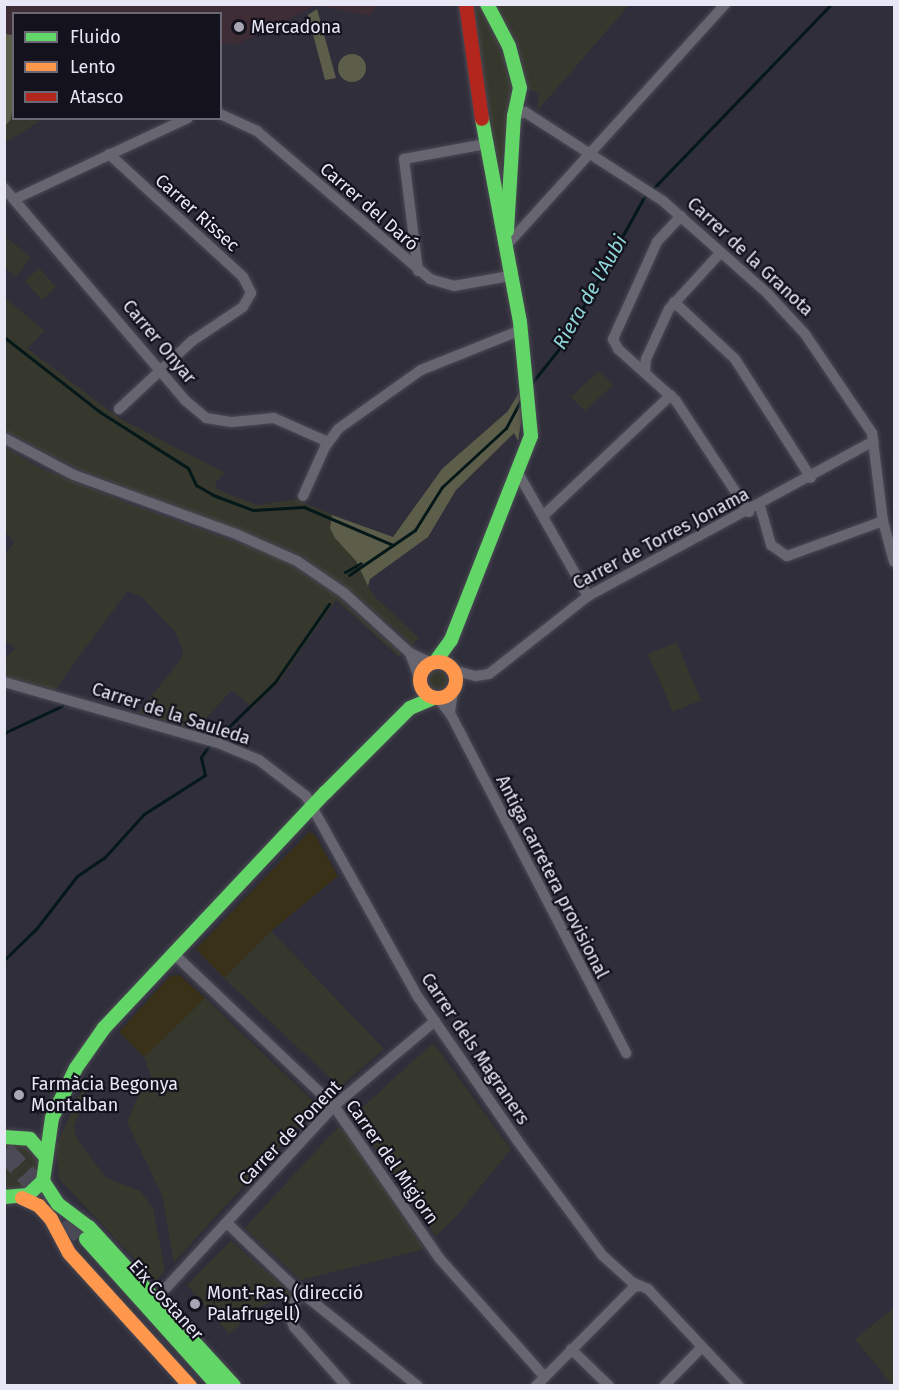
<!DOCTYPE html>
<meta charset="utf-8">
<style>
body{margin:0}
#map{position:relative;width:899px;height:1390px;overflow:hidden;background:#2f2e3a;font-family:"Fira Sans",sans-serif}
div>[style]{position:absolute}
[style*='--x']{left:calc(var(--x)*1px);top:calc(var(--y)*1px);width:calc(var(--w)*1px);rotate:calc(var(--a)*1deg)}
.commercial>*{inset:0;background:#3e2d35}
.green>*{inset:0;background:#37382d}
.round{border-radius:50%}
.forest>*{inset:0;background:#5d5e49}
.sand>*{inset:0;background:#393218}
.stream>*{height:3px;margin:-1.5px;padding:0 1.5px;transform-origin:1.5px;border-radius:1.5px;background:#041719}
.highway-tunnel>*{height:21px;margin-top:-10.5px;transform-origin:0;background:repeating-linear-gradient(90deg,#4b4a56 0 21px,transparent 0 31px)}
.roads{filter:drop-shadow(0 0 2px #4a4954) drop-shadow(0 0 2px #4a4954)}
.street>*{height:10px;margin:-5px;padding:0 5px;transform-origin:5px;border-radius:5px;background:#666570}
.fast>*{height:14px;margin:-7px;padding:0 7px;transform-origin:7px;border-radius:7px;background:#63d668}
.slow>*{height:14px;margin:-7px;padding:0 7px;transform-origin:7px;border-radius:7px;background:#ff974d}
.slow>.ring{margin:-7px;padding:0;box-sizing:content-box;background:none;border:14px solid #ff974d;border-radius:50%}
.jam>*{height:14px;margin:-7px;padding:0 7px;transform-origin:7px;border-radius:7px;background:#b3261e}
.dots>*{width:16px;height:16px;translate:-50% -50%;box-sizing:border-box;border:3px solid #14131d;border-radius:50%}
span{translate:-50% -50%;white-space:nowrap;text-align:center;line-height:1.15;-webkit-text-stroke:4.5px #14131d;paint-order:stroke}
.poi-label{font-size:18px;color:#e8e7f6}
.left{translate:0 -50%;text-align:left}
.street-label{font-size:18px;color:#e8e7f6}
.water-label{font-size:20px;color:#8fd6d8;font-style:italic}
.frame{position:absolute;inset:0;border:6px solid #e8e7f6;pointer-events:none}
.legend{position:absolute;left:12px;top:12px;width:210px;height:108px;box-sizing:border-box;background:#14131d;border:2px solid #696874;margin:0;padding:8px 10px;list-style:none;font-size:18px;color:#e8e7f6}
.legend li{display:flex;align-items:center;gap:12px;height:30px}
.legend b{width:30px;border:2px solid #696874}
</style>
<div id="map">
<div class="commercial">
<i style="clip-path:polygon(4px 5px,376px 5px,370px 16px,317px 5px,238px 44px,221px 43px,220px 14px,14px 14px,13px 35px,5px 34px)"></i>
</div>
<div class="green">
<i style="clip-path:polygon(472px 5px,482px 5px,498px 32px,512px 87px,500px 177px)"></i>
<i style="clip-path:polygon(494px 5px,629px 5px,537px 111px,539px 94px,528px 89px,517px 43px)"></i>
<i style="clip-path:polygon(13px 104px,14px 118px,40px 121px,5px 143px,4px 126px,11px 119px)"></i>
<i style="clip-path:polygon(4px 236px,31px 257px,16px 277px,5px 267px)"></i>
<i style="clip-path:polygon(39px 268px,56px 287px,42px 300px,25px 281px)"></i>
<i style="clip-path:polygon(4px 297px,45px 331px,27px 348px,119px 418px,225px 473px,216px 482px,215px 487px,220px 491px,258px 505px,296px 499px,332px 515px,373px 595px,419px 638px,413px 645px,351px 591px,298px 554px,78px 469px,5px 431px)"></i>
<i style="clip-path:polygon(599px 371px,613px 385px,585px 411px,571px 397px)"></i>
<i style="clip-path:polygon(5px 447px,38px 467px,127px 503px,276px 556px,329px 589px,402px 654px,399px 657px,336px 600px,281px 679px,253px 708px,232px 690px,195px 729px,138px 713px,181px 659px,183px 651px,176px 633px,143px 598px,127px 591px,55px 690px,5px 676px,5px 659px,15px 648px,5px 641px,5px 554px,15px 542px,5px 532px)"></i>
<i style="clip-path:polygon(676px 642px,701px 700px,673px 712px,648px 654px)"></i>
<i class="round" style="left:428px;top:670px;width:20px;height:20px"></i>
<i style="clip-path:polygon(271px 931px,384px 1049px,340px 1087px,224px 978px)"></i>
<i style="clip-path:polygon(205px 998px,311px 1099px,315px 1108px,174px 1262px,162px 1195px,127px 1122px,142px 1087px,151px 1076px,144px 1057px)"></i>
<i style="clip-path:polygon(433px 1043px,511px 1149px,454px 1219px,436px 1236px,353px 1116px)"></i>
<i style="clip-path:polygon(83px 1087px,86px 1090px,74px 1127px,77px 1139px,105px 1177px,140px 1191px,153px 1208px,165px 1271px,156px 1281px,59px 1179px,56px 1146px)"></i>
<i style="clip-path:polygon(338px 1127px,345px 1131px,425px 1249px,301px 1280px,245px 1228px)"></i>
<i style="clip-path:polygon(22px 1143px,33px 1151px,39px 1162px,37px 1178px,29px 1188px,5px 1191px,5px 1145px)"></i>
<i style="clip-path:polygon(231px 1241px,293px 1295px,287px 1308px,279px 1298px,260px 1307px,229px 1334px,187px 1285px)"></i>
<i style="clip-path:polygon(894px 1308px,894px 1385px,893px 1386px,855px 1339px)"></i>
</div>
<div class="forest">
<i style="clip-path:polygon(317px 9px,336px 78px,325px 80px,308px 15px)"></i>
<i style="clip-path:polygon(5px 34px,14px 35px,13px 104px,11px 119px,5px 126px)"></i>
<i class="round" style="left:338px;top:54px;width:28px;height:28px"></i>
<i style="clip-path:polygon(520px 391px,523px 411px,518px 441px,514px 433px,456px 490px,428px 537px,370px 579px,368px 586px,356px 561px,335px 538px,330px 528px,332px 515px,393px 537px,442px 469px,508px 411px)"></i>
</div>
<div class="sand">
<i style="clip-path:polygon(309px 832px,315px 835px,338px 876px,271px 931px,224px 978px,196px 949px)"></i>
<i style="clip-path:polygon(179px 975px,205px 998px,144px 1057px,119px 1032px,170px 976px)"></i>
</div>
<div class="stream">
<i style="--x:4;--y:337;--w:122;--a:38"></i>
<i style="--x:100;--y:412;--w:104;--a:32.5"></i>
<i style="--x:188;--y:468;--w:19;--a:65"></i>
<i style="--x:196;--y:485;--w:20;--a:30"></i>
<i style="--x:213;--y:495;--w:43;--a:20.6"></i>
<i style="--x:253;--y:510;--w:51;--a:-3.4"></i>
<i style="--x:304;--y:507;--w:97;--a:23.1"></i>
<i style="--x:531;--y:384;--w:50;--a:-51.5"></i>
<i style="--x:562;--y:345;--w:167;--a:-61"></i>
<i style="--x:643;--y:199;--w:271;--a:-46"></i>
<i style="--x:345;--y:572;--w:18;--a:-29"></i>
<i style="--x:349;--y:575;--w:80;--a:-34.3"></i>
<i style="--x:415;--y:530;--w:51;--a:-57.9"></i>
<i style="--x:442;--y:487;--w:87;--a:-42.7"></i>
<i style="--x:506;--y:428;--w:32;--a:-62"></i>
<i style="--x:4;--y:733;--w:64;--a:-25"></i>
<i style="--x:215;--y:740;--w:83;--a:-44"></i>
<i style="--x:275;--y:682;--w:95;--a:-55.3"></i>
<i style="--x:4;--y:960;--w:45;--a:-44.1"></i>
<i style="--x:36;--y:929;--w:67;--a:-52.3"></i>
<i style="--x:77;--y:876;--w:32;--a:-34"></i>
<i style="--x:104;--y:858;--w:59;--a:-47.7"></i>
<i style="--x:144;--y:814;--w:72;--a:-32.6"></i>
<i style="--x:205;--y:775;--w:18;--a:-103"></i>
<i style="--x:201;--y:757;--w:16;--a:-55"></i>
</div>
<div class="highway-tunnel">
<i style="--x:4;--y:1150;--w:121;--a:47.3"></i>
</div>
<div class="roads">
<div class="street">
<i style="--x:220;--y:114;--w:41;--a:24.7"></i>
<i style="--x:257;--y:131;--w:228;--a:40.5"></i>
<i style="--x:430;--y:279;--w:25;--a:16"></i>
<i style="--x:454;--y:286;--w:56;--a:-10.3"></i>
<i style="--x:514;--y:116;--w:12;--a:-20"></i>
<i style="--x:525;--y:112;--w:164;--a:32.8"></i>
<i style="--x:663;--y:201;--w:140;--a:41.5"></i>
<i style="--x:768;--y:294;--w:54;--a:47.2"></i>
<i style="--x:805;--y:334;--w:120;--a:55.9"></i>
<i style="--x:872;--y:433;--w:89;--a:82.9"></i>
<i style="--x:883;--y:521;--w:42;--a:75"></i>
<i style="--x:109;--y:154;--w:182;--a:42.5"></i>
<i style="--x:243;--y:277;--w:18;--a:63"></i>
<i style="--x:251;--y:293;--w:16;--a:120"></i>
<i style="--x:243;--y:307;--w:61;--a:146.3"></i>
<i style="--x:192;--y:341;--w:100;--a:137"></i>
<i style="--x:4;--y:188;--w:280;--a:49.5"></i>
<i style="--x:186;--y:401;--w:26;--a:40"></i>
<i style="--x:206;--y:418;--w:26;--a:9"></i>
<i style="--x:232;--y:422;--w:42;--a:-5.4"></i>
<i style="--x:274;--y:418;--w:59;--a:24"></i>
<i style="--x:15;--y:199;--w:191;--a:-25.1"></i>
<i style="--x:681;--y:216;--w:35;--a:133"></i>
<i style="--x:657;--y:242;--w:107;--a:114.4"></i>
<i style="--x:613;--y:339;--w:11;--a:63"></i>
<i style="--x:618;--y:349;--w:78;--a:41.9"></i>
<i style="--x:676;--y:401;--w:133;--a:56.7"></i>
<i style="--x:505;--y:247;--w:328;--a:-47.8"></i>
<i style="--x:418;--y:271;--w:113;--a:-97.1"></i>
<i style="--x:404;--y:159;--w:83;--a:-10.4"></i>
<i style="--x:674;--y:302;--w:83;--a:43.1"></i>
<i style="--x:735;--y:359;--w:141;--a:57.4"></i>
<i style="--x:645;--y:372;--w:13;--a:-86"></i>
<i style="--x:646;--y:359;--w:55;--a:-65.3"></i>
<i style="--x:669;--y:309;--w:77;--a:-47.6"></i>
<i style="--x:4;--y:438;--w:79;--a:27.9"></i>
<i style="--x:74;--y:475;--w:172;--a:20"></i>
<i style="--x:236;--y:534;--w:67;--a:23.9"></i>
<i style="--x:297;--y:561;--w:57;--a:34.2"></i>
<i style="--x:344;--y:593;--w:89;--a:42.3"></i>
<i style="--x:410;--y:653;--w:23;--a:25"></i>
<i style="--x:518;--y:473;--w:142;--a:60.4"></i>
<i style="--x:303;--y:496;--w:54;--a:-65.8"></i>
<i style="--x:325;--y:447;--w:22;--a:-54"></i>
<i style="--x:338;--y:429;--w:102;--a:-35.4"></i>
<i style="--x:421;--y:370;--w:108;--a:-21.8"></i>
<i style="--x:760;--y:506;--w:41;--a:74.2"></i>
<i style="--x:771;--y:545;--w:19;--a:35"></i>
<i style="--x:787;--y:556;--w:102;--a:-20"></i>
<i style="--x:543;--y:516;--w:176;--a:-43.4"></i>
<i style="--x:411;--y:656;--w:25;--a:69"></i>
<i style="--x:453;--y:670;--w:24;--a:15"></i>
<i style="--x:476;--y:676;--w:13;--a:-9"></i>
<i style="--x:489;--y:674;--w:126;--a:-38.2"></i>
<i style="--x:588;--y:596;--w:325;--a:-28.5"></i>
<i style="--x:4;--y:682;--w:223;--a:15.9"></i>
<i style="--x:218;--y:743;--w:44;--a:22.5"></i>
<i style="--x:259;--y:760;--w:59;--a:37.5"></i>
<i style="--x:306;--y:796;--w:230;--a:60.9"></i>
<i style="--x:418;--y:997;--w:174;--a:55.3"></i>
<i style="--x:517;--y:1140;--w:143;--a:53.5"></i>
<i style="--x:602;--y:1255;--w:40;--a:42"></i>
<i style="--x:632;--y:1282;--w:17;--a:24"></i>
<i style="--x:648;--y:1289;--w:133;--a:46.8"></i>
<i style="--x:438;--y:698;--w:21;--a:53"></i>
<i style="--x:451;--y:715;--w:381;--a:62.6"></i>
<i style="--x:450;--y:712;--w:22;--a:-82"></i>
<i style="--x:174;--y:954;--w:221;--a:43.5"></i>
<i style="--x:334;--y:1106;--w:186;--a:55.3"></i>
<i style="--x:440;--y:1259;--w:157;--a:48.4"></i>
<i style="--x:227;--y:1223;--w:90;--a:43.6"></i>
<i style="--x:292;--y:1285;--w:161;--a:38.7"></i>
<i style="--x:166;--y:1288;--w:248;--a:-47.3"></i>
<i style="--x:334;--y:1106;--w:132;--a:-40.1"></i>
<i style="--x:299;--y:1290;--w:28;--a:109"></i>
<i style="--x:290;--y:1316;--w:12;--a:70"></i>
<i style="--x:294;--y:1327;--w:79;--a:48.6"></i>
<i style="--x:571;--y:1349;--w:53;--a:44.2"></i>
<i style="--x:536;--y:1386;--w:139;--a:-45.3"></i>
<i style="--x:634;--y:1287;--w:7;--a:-8"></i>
<i style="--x:664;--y:1386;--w:54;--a:-45.7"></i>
</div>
<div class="fast">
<i style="--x:487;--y:4;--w:47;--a:62.4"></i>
<i style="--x:509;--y:46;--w:43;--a:75.3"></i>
<i style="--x:520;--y:88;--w:29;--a:102"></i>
<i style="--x:514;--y:116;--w:115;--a:93.5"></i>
<i style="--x:435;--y:662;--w:27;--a:-54"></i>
<i style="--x:451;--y:640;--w:219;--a:-68.6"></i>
<i style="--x:531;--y:436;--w:115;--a:-95.5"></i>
<i style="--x:520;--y:322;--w:207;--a:-100.6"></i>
<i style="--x:4;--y:1137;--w:26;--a:4"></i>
<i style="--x:30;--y:1139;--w:23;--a:49"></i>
<i style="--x:43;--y:1181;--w:27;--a:57"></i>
<i style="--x:58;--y:1204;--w:39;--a:37"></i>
<i style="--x:89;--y:1227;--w:215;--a:47.6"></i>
<i style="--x:4;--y:1197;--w:24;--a:-5"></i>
<i style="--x:28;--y:1195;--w:21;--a:-43"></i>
<i style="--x:43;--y:1181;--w:64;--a:-81.9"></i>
<i style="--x:52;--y:1118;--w:55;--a:-64.4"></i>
<i style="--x:76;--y:1068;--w:49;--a:-55"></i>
<i style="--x:104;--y:1028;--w:323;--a:-46.8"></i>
<i style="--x:325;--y:793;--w:120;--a:-45"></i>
<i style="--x:410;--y:708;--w:26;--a:-23"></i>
<i style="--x:86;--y:1239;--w:198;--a:48.1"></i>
</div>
<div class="slow">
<i class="ring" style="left:420px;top:662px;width:22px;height:22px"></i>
<i style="--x:22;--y:1198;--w:19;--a:25"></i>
<i style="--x:39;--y:1206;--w:18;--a:47"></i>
<i style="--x:51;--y:1219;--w:38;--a:62"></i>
<i style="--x:69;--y:1253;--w:180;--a:47.7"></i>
</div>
<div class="jam">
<i style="--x:466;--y:4;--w:116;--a:82.1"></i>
</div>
</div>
<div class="dots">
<i style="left:239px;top:27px;background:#a7a6b4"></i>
<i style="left:19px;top:1095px;background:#a7a6b4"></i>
<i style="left:195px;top:1304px;background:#a7a6b4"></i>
</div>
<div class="poi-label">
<span class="left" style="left:251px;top:27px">Mercadona</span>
<span class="left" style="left:31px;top:1095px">Farmàcia Begonya<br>Montalban</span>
<span class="left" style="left:207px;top:1304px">Mont-Ras, (direcció<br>Palafrugell)</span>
</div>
<div class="street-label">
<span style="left:369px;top:207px;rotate:41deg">Carrer del Daró</span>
<span style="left:197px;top:213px;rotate:42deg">Carrer Rissec</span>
<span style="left:750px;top:257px;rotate:43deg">Carrer de la Granota</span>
<span style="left:159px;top:342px;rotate:50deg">Carrer Onyar</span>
<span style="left:661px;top:539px;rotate:-28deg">Carrer de Torres Jonama</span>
<span style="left:171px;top:714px;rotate:18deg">Carrer de la Sauleda</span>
<span style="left:552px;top:877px;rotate:63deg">Antiga carretera provisional</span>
<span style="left:475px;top:1049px;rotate:56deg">Carrer dels Magraners</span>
<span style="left:290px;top:1133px;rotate:-46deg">Carrer de Ponent</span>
<span style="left:392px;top:1162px;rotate:55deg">Carrer del Migjorn</span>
<span style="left:166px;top:1300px;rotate:48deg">Eix Costaner</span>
</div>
<div class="water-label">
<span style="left:590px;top:292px;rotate:-60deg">Riera de l'Aubi</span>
</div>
<div class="frame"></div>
<ul class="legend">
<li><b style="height:8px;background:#63d668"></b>Fluido</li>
<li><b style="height:8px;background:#ff974d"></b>Lento</li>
<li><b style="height:8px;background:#b3261e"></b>Atasco</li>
</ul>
</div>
